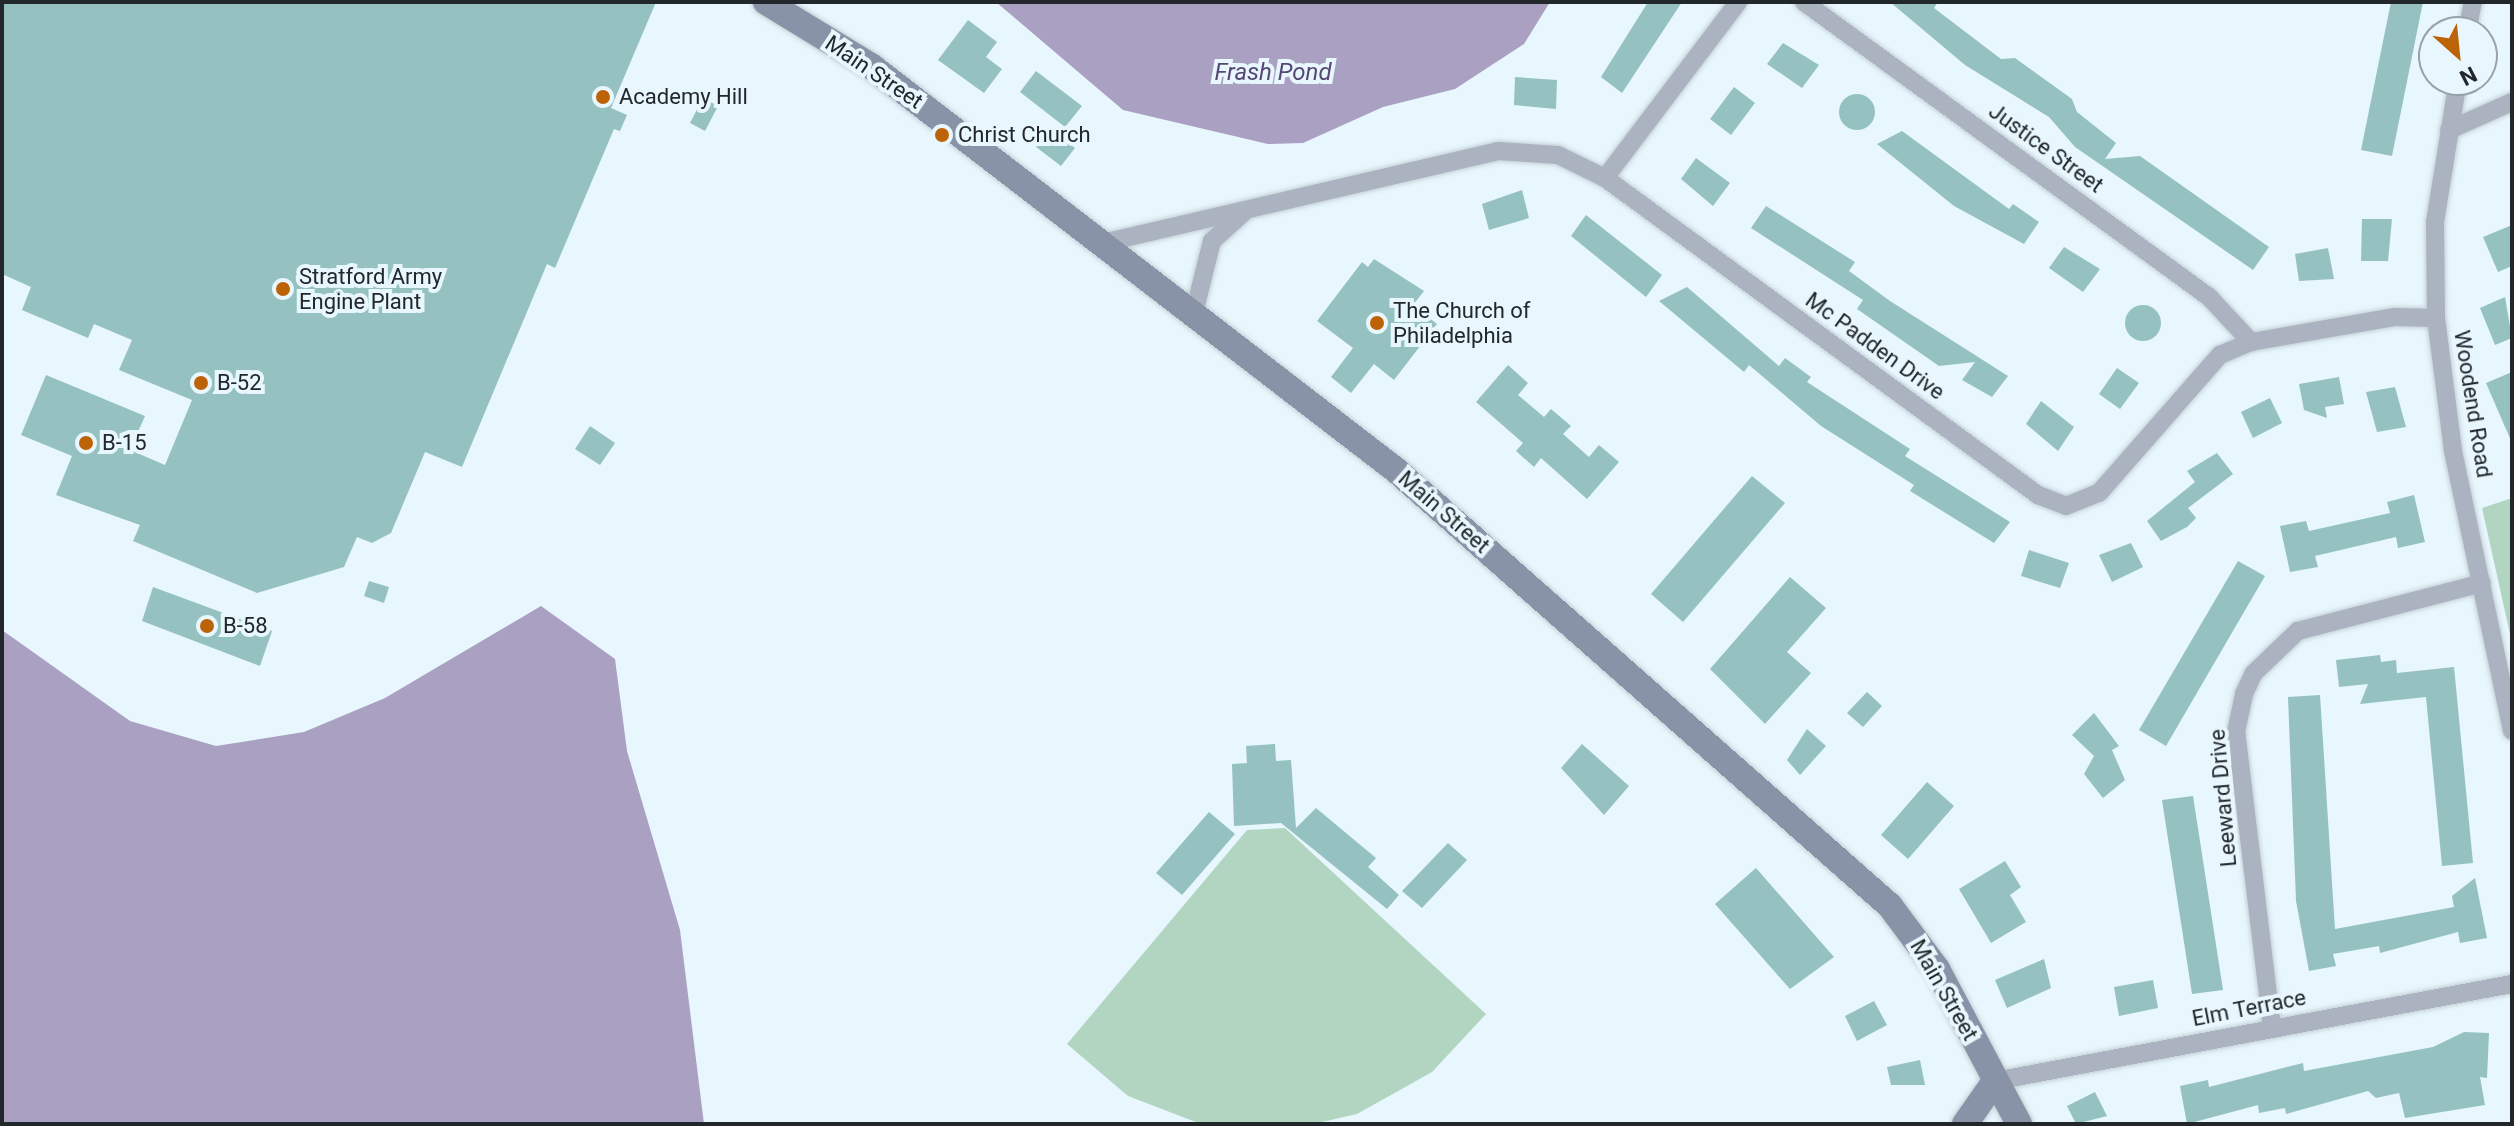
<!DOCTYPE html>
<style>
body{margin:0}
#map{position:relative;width:2514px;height:1126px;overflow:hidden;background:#e8f6fd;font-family:Roboto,sans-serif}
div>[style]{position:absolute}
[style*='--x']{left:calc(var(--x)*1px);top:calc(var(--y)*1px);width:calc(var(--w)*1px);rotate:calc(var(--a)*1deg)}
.green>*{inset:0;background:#b2d5c1}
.water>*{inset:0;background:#aaa0c1}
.building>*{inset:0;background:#95c2c1}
.round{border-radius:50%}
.roads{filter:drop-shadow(0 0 2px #c4d1d7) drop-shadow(0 0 2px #c4d1d7)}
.street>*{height:18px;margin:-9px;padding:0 9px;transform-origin:9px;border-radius:9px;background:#abb2c0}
.secondary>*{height:26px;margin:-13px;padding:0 13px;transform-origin:13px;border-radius:13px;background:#8893a7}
.dots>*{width:22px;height:22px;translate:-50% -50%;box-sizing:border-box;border:4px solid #e8f6fd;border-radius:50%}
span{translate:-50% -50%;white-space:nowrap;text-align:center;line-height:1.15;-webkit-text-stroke:8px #e8f6fd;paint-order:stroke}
.street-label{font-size:22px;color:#21272a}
.poi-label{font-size:22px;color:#21272a}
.left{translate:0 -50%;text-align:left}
.water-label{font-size:24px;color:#574776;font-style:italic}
.frame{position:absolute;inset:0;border:4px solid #21272a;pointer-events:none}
.north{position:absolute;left:2418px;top:16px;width:80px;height:80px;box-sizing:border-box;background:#e8f6fd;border:2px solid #98a3a9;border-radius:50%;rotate:153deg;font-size:22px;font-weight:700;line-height:32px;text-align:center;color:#21272a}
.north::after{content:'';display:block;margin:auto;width:28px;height:36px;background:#bd6307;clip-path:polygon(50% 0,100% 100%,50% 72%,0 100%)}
</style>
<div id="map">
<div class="green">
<i style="clip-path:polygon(2512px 498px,2512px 643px,2482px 508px)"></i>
<i style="clip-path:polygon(1285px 828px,1486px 1014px,1432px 1072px,1357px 1114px,1313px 1124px,1201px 1124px,1128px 1096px,1067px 1044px,1247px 830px)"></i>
</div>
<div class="water">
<i style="clip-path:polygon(996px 2px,1550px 2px,1524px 44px,1455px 89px,1383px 107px,1303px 143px,1268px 144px,1123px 110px)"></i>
<i style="clip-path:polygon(541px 606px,615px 659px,627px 751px,680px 930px,704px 1124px,2px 1124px,2px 630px,130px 721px,216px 746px,304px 732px,385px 698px)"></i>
</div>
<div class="building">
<i style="clip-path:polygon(2px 2px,656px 2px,611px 108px,627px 115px,620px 131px,614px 129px,555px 268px,547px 264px,462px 467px,425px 452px,391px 533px,372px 543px,357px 537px,344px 567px,257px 593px,133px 541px,140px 525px,56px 495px,72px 456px,21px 435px,46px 375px,145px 416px,130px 450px,165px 465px,192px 400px,119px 370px,132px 340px,94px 324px,88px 338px,22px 310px,31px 287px,2px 274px)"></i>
<i style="clip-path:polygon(1648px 2px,1682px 2px,1622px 93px,1601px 77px)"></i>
<i style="clip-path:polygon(1890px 2px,1938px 2px,1934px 8px,2001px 59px,2015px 58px,2072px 99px,2077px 112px,2116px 143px,2105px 159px,2140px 156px,2269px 247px,2253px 270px,2075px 147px,2049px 117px,1965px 65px)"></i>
<i style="clip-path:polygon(2391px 2px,2423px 2px,2392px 156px,2361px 150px)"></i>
<i style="clip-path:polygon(968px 20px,997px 42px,986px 57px,1002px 69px,984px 93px,938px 60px)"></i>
<i style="clip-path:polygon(1783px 43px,1819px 65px,1802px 88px,1767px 64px)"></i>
<i style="clip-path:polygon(1036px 71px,1082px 106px,1065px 127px,1020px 92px)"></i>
<i style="clip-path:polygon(1515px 77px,1557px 80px,1556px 109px,1514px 105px)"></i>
<i style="clip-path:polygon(1734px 87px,1755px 103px,1731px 135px,1710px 119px)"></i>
<i class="round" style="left:1839px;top:94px;width:36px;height:36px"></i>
<i style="clip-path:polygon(703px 98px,718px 106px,705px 131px,690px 123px)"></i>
<i style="clip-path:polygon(1050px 129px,1075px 148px,1061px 166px,1036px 147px)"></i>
<i style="clip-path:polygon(1902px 131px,2009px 209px,2013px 204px,2039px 222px,2024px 244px,1954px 206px,1877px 144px)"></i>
<i style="clip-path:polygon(1696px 158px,1730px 183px,1713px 206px,1681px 179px)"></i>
<i style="clip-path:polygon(1522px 190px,1529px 218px,1489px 230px,1482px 204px)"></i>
<i style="clip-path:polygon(1766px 206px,1855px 262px,1849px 271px,1890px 301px,2008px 376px,1992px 397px,1962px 380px,1975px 362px,1939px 366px,1857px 309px,1863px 300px,1751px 228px)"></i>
<i style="clip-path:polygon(1586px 215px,1662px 275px,1646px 297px,1571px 236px)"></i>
<i style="clip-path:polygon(2362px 219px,2392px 219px,2388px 261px,2361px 261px)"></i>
<i style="clip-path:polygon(2512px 225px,2512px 266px,2498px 272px,2483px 237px)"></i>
<i style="clip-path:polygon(2064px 247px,2100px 269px,2083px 292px,2049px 268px)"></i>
<i style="clip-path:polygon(2328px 248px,2334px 279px,2299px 281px,2295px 254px)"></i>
<i style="clip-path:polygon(1374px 259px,1424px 291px,1413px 305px,1437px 324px,1394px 380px,1374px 364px,1351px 393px,1331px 377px,1353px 348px,1317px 321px,1362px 262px,1368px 267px)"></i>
<i style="clip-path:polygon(1687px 287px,1779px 366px,1785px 358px,1811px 377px,1807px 382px,1910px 449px,1905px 456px,2010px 522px,1994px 543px,1910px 491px,1914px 485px,1821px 426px,1749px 365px,1744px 372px,1659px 301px)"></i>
<i style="clip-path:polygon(2505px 297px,2512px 338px,2495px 345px,2480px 308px)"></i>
<i class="round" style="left:2125px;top:305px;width:36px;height:36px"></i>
<i style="clip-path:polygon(1508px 365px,1528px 383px,1518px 395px,1544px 417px,1551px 409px,1571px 426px,1563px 434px,1589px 457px,1599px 445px,1619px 462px,1587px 499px,1541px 458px,1534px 467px,1516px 451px,1523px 443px,1476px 402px)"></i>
<i style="clip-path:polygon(2117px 368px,2139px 383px,2120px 409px,2099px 394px)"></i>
<i style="clip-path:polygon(2512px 372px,2512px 443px,2486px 383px)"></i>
<i style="clip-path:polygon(2339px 377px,2344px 404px,2325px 407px,2327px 418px,2304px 410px,2299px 384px)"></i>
<i style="clip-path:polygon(2395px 387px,2406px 427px,2377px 432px,2366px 392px)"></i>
<i style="clip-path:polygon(2270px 398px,2282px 423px,2253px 438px,2241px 412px)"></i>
<i style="clip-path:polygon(2041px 401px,2074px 427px,2058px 451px,2026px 424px)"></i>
<i style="clip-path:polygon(590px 426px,615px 443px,600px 465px,575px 449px)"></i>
<i style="clip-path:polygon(2217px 453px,2233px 474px,2188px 508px,2196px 518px,2187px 527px,2161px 541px,2147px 521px,2195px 482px,2187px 471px)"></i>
<i style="clip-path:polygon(1752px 476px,1785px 503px,1683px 622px,1651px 594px)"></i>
<i style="clip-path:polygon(2414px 495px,2425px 542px,2398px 548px,2396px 537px,2315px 556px,2318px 567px,2290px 572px,2280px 526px,2306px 521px,2309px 531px,2390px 513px,2387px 502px)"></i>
<i style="clip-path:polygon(2131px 543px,2143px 567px,2112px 582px,2099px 555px)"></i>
<i style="clip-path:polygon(2029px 550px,2069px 563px,2060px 588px,2021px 576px)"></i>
<i style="clip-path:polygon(2238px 561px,2265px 576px,2166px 746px,2139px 730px)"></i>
<i style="clip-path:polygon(1790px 577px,1826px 608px,1787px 652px,1811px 673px,1765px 724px,1710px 669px)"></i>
<i style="clip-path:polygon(369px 581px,389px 587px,384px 603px,364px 596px)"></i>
<i style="clip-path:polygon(153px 587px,272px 631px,260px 666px,142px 621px)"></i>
<i style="clip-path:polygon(2380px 655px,2381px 662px,2396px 660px,2397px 673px,2454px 667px,2473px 863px,2442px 866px,2426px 697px,2360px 704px,2368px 684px,2339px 687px,2336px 660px)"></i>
<i style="clip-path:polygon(1867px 692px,1882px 706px,1863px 727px,1847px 713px)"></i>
<i style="clip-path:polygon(2320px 695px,2335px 929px,2454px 907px,2452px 896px,2475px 878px,2487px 938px,2460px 943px,2458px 932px,2380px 953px,2379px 946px,2333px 954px,2336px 966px,2309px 971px,2296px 901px,2288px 697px)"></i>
<i style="clip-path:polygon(2094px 713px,2119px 746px,2112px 750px,2125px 780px,2103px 798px,2084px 774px,2094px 756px,2072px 735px)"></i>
<i style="clip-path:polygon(1807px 729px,1826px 746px,1800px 775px,1787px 760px)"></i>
<i style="clip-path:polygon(1275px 744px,1276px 761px,1291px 760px,1296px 828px,1316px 808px,1376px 858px,1368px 867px,1399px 895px,1387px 909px,1281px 823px,1234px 826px,1232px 764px,1247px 763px,1246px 746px)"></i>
<i style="clip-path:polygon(1582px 744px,1629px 786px,1604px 815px,1561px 768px)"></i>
<i style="clip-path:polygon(1927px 782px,1954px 806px,1908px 859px,1881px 835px)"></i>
<i style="clip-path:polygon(2193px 796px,2223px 990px,2192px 994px,2162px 800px)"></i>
<i style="clip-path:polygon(1209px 812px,1235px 834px,1182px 895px,1156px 873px)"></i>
<i style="clip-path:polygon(1448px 843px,1467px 860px,1422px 908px,1402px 891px)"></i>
<i style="clip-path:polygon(2005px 861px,2021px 887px,2010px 895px,2026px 922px,1991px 943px,1959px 889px)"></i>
<i style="clip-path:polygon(1756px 868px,1834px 957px,1790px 989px,1715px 904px)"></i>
<i style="clip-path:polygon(2044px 959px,2051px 988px,2007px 1008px,1995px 980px)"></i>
<i style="clip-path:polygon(2153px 980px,2158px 1008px,2119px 1016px,2114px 987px)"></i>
<i style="clip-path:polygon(1874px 1001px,1887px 1025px,1857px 1041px,1845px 1016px)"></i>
<i style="clip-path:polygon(2464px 1032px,2489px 1033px,2487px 1078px,2480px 1077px,2485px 1105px,2405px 1118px,2399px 1093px,2376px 1098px,2368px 1091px,2286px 1114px,2285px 1108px,2259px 1113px,2258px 1105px,2187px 1124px,2180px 1086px,2208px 1080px,2209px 1087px,2303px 1063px,2304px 1071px,2433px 1047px)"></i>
<i style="clip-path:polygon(1920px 1060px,1925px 1085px,1891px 1085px,1887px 1067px)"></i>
<i style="clip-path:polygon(2095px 1092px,2107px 1116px,2076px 1124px,2067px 1106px)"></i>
</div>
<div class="roads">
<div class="street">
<i style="--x:1804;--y:2;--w:501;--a:36.07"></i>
<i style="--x:2209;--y:297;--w:62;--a:47"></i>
<i style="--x:2467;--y:32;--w:31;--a:-79"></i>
<i style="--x:2458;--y:80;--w:144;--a:99.2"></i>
<i style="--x:2435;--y:222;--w:96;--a:89.4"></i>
<i style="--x:2436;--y:318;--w:134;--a:82.7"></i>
<i style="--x:2453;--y:451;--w:286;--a:78.1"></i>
<i style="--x:2449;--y:130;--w:69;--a:-24"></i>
<i style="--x:1605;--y:178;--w:221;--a:-52.9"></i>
<i style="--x:1103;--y:243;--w:406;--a:-13.1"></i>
<i style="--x:1498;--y:151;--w:60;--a:3.8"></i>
<i style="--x:1558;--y:155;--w:52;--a:26.1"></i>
<i style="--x:1605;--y:178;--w:537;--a:36.21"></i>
<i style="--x:2038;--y:495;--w:30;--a:21"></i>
<i style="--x:2066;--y:506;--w:35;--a:-22"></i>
<i style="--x:2099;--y:493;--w:184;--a:-48.8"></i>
<i style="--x:2220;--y:355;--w:34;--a:-23"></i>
<i style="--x:2251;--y:342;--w:145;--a:-9.9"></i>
<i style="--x:2394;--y:317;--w:42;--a:1.4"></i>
<i style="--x:1195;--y:309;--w:70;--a:-76"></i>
<i style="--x:1212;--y:241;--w:42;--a:-42.1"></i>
<i style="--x:2272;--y:1028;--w:298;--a:-96.9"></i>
<i style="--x:2236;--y:732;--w:39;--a:-78"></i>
<i style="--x:2244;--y:694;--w:23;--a:-65"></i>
<i style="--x:2254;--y:673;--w:61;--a:-43.7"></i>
<i style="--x:2298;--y:631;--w:190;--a:-14.6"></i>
<i style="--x:1995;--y:1081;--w:526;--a:-10.63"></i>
</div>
<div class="secondary">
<i style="--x:766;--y:2;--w:123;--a:31.4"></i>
<i style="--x:871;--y:66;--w:664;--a:37.59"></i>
<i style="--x:1397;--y:471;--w:657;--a:41.42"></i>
<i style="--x:1890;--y:906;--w:79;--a:53.3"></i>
<i style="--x:1937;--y:969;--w:175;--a:62.1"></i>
<i style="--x:1965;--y:1124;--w:52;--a:-55.1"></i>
</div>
</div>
<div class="dots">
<i style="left:603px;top:97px;background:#bd6307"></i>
<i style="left:942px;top:135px;background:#bd6307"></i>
<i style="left:283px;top:289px;background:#bd6307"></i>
<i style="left:1377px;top:323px;background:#bd6307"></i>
<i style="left:201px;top:383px;background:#bd6307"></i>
<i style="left:86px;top:443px;background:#bd6307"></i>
<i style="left:207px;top:626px;background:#bd6307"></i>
</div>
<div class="street-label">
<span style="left:874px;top:72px;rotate:34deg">Main Street</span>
<span style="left:2046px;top:148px;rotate:36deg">Justice Street</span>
<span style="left:1875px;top:346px;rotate:36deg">Mc Padden Drive</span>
<span style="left:2473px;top:404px;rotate:81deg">Woodend Road</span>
<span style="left:1444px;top:512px;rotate:41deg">Main Street</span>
<span style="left:2223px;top:798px;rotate:-95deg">Leeward Drive</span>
<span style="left:1944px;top:990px;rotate:60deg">Main Street</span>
<span style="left:2249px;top:1008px;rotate:-11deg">Elm Terrace</span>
</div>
<div class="poi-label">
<span class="left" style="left:619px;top:97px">Academy Hill</span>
<span class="left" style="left:958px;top:135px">Christ Church</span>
<span class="left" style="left:299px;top:289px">Stratford Army<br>Engine Plant</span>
<span class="left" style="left:1393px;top:323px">The Church of<br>Philadelphia</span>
<span class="left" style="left:217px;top:383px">B-52</span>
<span class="left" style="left:102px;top:443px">B-15</span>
<span class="left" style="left:223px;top:626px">B-58</span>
</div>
<div class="water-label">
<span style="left:1273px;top:73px">Frash Pond</span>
</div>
<div class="frame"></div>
<div class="north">N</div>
</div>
